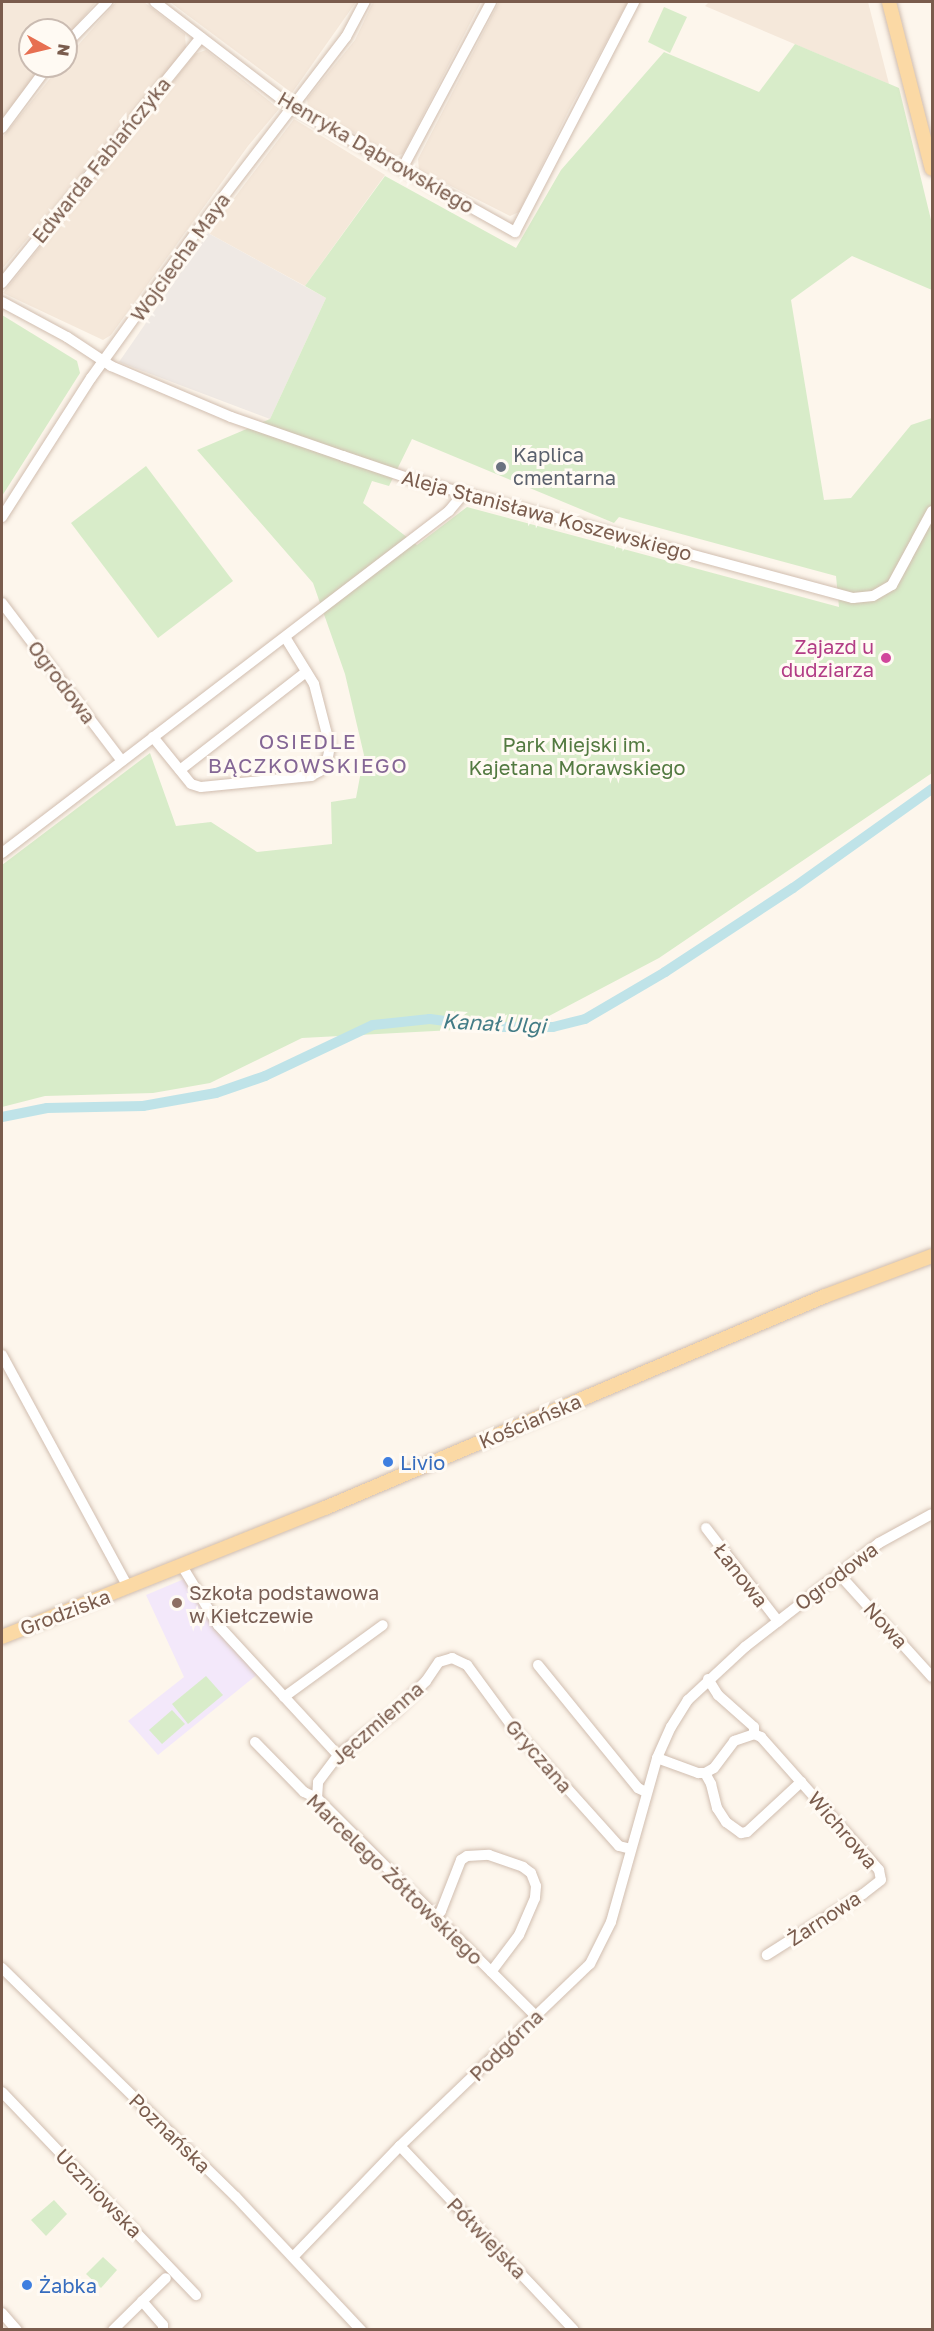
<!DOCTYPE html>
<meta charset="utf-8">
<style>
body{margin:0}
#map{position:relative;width:934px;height:2331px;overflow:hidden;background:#fdf6ec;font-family:"Golos Text",sans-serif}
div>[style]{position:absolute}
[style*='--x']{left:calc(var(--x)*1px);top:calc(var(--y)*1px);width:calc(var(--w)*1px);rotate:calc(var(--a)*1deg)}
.residential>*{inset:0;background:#f5e8da}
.industrial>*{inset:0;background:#efe9e4}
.education>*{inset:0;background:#f3e8fa}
.green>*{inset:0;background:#d8ecc9}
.canal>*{height:10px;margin:-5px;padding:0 5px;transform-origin:5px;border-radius:5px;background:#bfe3e8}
.roads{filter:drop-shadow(0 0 2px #d1beb0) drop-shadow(0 0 2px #d1beb0)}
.minor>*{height:10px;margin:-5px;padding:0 5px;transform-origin:5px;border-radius:5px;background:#fff}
.major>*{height:14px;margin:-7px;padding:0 7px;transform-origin:7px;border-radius:7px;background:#fbd9a5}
.dots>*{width:16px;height:16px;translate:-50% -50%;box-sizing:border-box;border:3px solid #fffaf3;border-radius:50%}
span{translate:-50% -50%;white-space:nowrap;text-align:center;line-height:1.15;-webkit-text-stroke:6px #fffaf3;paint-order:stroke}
.street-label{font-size:20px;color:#7a5c4d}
.worship-label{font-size:20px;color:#5b616d}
.left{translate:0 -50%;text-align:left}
.hotel-label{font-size:20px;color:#b23c85}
.right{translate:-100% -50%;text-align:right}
.park-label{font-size:20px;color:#537a41}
.shop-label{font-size:20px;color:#366cbe}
.education-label{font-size:20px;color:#785e54}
.neighbourhood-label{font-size:21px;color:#846695;letter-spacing:1.5px}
.water-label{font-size:21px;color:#437c86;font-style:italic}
.frame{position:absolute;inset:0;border:3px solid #7a5c4d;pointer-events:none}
.north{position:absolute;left:18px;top:18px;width:60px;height:60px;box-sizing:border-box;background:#fffaf3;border:2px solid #cabbb1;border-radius:50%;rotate:98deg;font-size:16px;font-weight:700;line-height:24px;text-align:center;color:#7a5c4d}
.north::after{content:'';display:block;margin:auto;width:21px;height:27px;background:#e76f51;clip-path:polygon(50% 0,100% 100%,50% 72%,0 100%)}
</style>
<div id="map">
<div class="residential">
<i style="clip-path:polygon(2px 2px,96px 2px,66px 38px,66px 30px,30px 30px,30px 66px,44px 66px,2px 118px)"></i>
<i style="clip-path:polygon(116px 2px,144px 2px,185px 34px,186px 49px,2px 269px,2px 138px,60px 66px,66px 66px,66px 59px)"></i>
<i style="clip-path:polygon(170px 2px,356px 2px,292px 93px)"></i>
<i style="clip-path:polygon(373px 2px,481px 2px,403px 154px,395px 156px,308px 107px,307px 99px,355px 40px)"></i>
<i style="clip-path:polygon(499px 2px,628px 2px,571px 106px,519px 212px,510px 216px,419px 170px,418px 159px)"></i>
<i style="clip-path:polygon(709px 2px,868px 2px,889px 84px,705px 6px)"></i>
<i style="clip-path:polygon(206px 50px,279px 109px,248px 146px,111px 335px,103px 340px,3px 293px,195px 54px)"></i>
<i style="clip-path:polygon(294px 119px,385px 175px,305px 286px,208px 233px)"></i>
</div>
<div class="industrial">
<i style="clip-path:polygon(208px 233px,326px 298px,270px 419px,119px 362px)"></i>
</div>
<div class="education">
<i style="clip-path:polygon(184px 1579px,203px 1612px,258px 1674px,158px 1755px,128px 1721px,184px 1677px,146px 1595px)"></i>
</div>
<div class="green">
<i style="clip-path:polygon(664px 7px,687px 17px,670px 53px,648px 42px)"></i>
<i style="clip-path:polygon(evenodd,795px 44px,899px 88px,932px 224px,932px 290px,852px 256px,791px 300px,824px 500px,851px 498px,911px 425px,932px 418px,932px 773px,659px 958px,530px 1026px,302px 1038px,210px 1083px,153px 1093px,45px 1096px,2px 1107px,2px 865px,150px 753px,176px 826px,211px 822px,257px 852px,332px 844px,331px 802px,356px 798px,364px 755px,345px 674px,313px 583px,197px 450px,270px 419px,326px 298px,305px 286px,385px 176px,516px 248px,561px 170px,664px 52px,759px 92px,795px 44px,412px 439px,614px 523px,619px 517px,836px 576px,839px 607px,467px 507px,417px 545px,363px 503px,372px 481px,389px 486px,412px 439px)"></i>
<i style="clip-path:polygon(2px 315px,77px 361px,80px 373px,2px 496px)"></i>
<i style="clip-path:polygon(146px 466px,233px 581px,158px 638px,71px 523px)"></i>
<i style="clip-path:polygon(206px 1676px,223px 1695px,188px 1724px,172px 1704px)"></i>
<i style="clip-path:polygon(172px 1710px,185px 1724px,162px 1744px,149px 1730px)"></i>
<i style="clip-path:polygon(54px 2200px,67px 2214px,46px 2236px,31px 2220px)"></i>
<i style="clip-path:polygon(103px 2257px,117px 2270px,101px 2288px,86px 2274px)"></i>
</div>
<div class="canal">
<i style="--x:2;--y:1117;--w:46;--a:-11.3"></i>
<i style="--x:47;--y:1108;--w:96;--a:-1.2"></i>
<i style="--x:143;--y:1106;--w:74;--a:-10.1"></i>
<i style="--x:216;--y:1093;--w:52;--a:-19.1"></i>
<i style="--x:265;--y:1076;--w:119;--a:-25.3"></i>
<i style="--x:373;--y:1025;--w:57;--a:-6"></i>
<i style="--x:430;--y:1019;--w:62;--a:7.5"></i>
<i style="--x:491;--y:1027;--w:62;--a:0"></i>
<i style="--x:553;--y:1027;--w:33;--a:-14"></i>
<i style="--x:585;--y:1019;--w:93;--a:-30.4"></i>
<i style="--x:665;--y:972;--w:153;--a:-33.3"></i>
<i style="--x:793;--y:888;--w:171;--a:-35.5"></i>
</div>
<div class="roads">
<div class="minor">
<i style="--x:155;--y:2;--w:173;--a:37.5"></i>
<i style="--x:292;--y:107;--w:256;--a:29.3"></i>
<i style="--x:515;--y:232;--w:259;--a:-62.6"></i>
<i style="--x:66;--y:44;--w:59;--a:-45.7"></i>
<i style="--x:2;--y:128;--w:77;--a:-53.4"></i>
<i style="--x:403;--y:167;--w:187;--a:-61.9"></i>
<i style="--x:2;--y:283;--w:316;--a:-51"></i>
<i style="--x:2;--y:302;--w:74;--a:28.3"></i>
<i style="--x:67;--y:337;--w:53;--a:33.4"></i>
<i style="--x:111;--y:366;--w:130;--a:23"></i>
<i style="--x:231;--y:417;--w:119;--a:19.2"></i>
<i style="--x:343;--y:456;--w:69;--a:18.7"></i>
<i style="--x:408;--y:478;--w:461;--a:15.1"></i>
<i style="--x:853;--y:598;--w:20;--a:-6"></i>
<i style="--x:873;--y:596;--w:22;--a:-30"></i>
<i style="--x:892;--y:585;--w:84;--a:-61.6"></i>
<i style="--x:2;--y:517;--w:165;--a:-57.4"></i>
<i style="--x:91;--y:378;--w:181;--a:-54.2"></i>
<i style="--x:197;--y:231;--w:245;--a:-52.5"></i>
<i style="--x:346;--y:37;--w:40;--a:-62"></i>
<i style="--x:2;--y:603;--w:198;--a:52.8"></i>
<i style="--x:153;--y:737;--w:60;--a:51"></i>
<i style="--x:191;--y:784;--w:10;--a:17"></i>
<i style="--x:201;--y:787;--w:111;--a:-5.7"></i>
<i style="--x:311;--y:776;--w:10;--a:-29"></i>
<i style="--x:320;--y:771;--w:16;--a:-60"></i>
<i style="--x:328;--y:757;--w:11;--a:-80"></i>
<i style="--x:330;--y:746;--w:64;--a:-104.5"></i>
<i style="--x:314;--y:684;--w:55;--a:-121.7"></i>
<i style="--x:180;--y:770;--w:160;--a:-37.9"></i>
<i style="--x:2;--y:853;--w:563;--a:-37.42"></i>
<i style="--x:449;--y:511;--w:23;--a:-50"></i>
<i style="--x:2;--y:1355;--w:264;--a:61.5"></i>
<i style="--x:706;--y:1528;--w:118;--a:52.3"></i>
<i style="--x:182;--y:1566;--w:69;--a:58.6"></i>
<i style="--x:218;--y:1625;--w:177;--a:47.3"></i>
<i style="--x:839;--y:1574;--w:139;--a:47.9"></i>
<i style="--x:538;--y:1665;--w:159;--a:50.9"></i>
<i style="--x:638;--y:1788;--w:9;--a:27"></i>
<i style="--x:708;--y:1679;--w:19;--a:58"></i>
<i style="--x:718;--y:1695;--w:48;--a:41.6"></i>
<i style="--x:754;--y:1727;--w:7;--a:90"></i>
<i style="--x:284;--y:1697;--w:122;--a:-36"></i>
<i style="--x:255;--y:1742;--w:70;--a:45.6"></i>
<i style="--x:304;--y:1792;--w:14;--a:25"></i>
<i style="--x:317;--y:1798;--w:309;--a:44.9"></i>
<i style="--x:657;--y:1758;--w:44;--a:20.1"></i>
<i style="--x:698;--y:1773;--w:7;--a:0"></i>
<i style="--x:705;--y:1773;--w:10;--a:-29"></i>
<i style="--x:714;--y:1768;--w:34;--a:-53"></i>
<i style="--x:734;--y:1741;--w:21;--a:-19"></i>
<i style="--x:754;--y:1734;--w:8;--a:23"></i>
<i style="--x:761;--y:1737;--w:178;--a:48.4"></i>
<i style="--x:879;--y:1870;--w:10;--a:79"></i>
<i style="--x:881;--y:1880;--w:23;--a:142"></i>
<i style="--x:863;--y:1894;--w:114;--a:147.6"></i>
<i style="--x:705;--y:1773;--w:13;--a:61"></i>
<i style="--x:711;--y:1784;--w:25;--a:76"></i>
<i style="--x:717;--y:1808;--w:17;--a:57"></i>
<i style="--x:726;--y:1822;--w:19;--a:36"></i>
<i style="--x:741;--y:1833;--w:6;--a:-9"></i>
<i style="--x:747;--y:1832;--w:74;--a:-42.8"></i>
<i style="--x:317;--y:1798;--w:16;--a:-86"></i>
<i style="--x:318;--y:1782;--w:34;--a:-53"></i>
<i style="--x:338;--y:1755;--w:71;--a:-37"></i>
<i style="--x:395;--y:1712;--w:44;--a:-45"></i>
<i style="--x:426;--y:1681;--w:23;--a:-56"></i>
<i style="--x:439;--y:1662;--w:14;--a:-17"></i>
<i style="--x:452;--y:1658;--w:17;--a:25"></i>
<i style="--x:467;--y:1665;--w:79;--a:53.7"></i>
<i style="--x:514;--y:1729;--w:157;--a:48.1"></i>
<i style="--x:619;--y:1846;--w:12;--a:14"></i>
<i style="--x:435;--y:1918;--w:9;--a:-49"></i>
<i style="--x:441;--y:1911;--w:55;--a:-68.6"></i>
<i style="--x:461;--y:1860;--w:7;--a:-34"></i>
<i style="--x:467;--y:1856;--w:22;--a:-3"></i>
<i style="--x:489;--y:1855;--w:36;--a:19"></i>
<i style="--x:523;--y:1867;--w:10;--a:37"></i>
<i style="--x:531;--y:1873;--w:14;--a:69"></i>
<i style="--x:536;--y:1886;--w:12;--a:95"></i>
<i style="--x:535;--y:1898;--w:40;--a:113.4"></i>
<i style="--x:519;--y:1935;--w:46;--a:127.1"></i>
<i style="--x:2;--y:1968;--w:327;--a:44.4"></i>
<i style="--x:236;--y:2197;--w:183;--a:46.8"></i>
<i style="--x:2;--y:2092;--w:281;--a:46.3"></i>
<i style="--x:400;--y:2146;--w:253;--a:46.6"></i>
<i style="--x:294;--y:2256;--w:153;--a:-46.1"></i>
<i style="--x:400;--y:2146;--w:263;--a:-43.8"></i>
<i style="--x:590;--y:1964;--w:47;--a:-63.4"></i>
<i style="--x:611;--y:1922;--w:170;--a:-74.3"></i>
<i style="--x:657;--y:1758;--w:34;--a:-66"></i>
<i style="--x:671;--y:1727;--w:32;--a:-58"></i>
<i style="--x:688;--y:1700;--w:78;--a:-42.9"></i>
<i style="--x:745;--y:1647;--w:170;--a:-37.8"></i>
<i style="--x:879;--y:1543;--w:60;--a:-28.7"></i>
<i style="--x:142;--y:2301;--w:32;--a:49"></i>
<i style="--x:163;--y:2325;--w:5;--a:90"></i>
<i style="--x:2;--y:2313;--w:23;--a:49"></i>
<i style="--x:113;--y:2330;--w:74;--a:-44.5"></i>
</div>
<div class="major">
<i style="--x:889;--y:2;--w:172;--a:75.6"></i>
<i style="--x:2;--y:1637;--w:348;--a:-21.8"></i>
<i style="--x:325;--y:1508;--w:543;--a:-22.98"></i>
<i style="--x:825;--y:1296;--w:114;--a:-20.5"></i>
</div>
</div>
<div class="dots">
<i style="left:501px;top:467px;background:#6b7280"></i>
<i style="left:886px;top:658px;background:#d1479c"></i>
<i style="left:388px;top:1462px;background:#3f7fe0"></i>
<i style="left:177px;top:1603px;background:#8d6e63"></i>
<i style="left:27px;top:2285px;background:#3f7fe0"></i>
</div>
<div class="street-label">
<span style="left:376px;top:152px;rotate:30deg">Henryka Dąbrowskiego</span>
<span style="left:101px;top:160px;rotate:-51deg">Edwarda Fabiańczyka</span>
<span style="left:180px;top:257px;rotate:-54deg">Wojciecha Maya</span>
<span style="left:547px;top:515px;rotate:15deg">Aleja Stanisława Koszewskiego</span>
<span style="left:62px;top:682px;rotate:53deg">Ogrodowa</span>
<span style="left:530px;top:1421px;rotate:-23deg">Kościańska</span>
<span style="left:741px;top:1575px;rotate:52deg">Łanowa</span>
<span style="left:836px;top:1576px;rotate:-37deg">Ogrodowa</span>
<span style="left:65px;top:1612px;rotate:-21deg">Grodziska</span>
<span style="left:886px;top:1625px;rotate:48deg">Nowa</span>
<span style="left:377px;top:1723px;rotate:-41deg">Jęczmienna</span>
<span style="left:539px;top:1756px;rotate:49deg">Gryczana</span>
<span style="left:843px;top:1830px;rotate:49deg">Wichrowa</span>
<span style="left:395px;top:1879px;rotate:44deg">Marcelego Żółtowskiego</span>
<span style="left:824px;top:1918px;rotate:-33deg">Żarnowa</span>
<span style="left:506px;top:2045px;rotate:-44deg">Podgórna</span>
<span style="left:170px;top:2133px;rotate:44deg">Poznańska</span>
<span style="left:99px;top:2193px;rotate:46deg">Uczniowska</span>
<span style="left:487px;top:2238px;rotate:46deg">Półwiejska</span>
</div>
<div class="worship-label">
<span class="left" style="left:513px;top:466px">Kaplica<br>cmentarna</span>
</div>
<div class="hotel-label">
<span class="right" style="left:874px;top:658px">Zajazd u<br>dudziarza</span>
</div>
<div class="park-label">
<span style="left:577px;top:756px">Park Miejski im.<br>Kajetana Morawskiego</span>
</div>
<div class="shop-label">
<span class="left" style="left:400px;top:1462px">Livio</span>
<span class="left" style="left:39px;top:2285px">Żabka</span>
</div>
<div class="education-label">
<span class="left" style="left:189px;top:1604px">Szkoła podstawowa<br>w Kiełczewie</span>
</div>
<div class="neighbourhood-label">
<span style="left:308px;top:753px">OSIEDLE<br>BĄCZKOWSKIEGO</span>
</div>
<div class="water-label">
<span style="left:494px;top:1023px;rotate:3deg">Kanał Ulgi</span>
</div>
<div class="frame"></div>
<div class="north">N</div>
</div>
